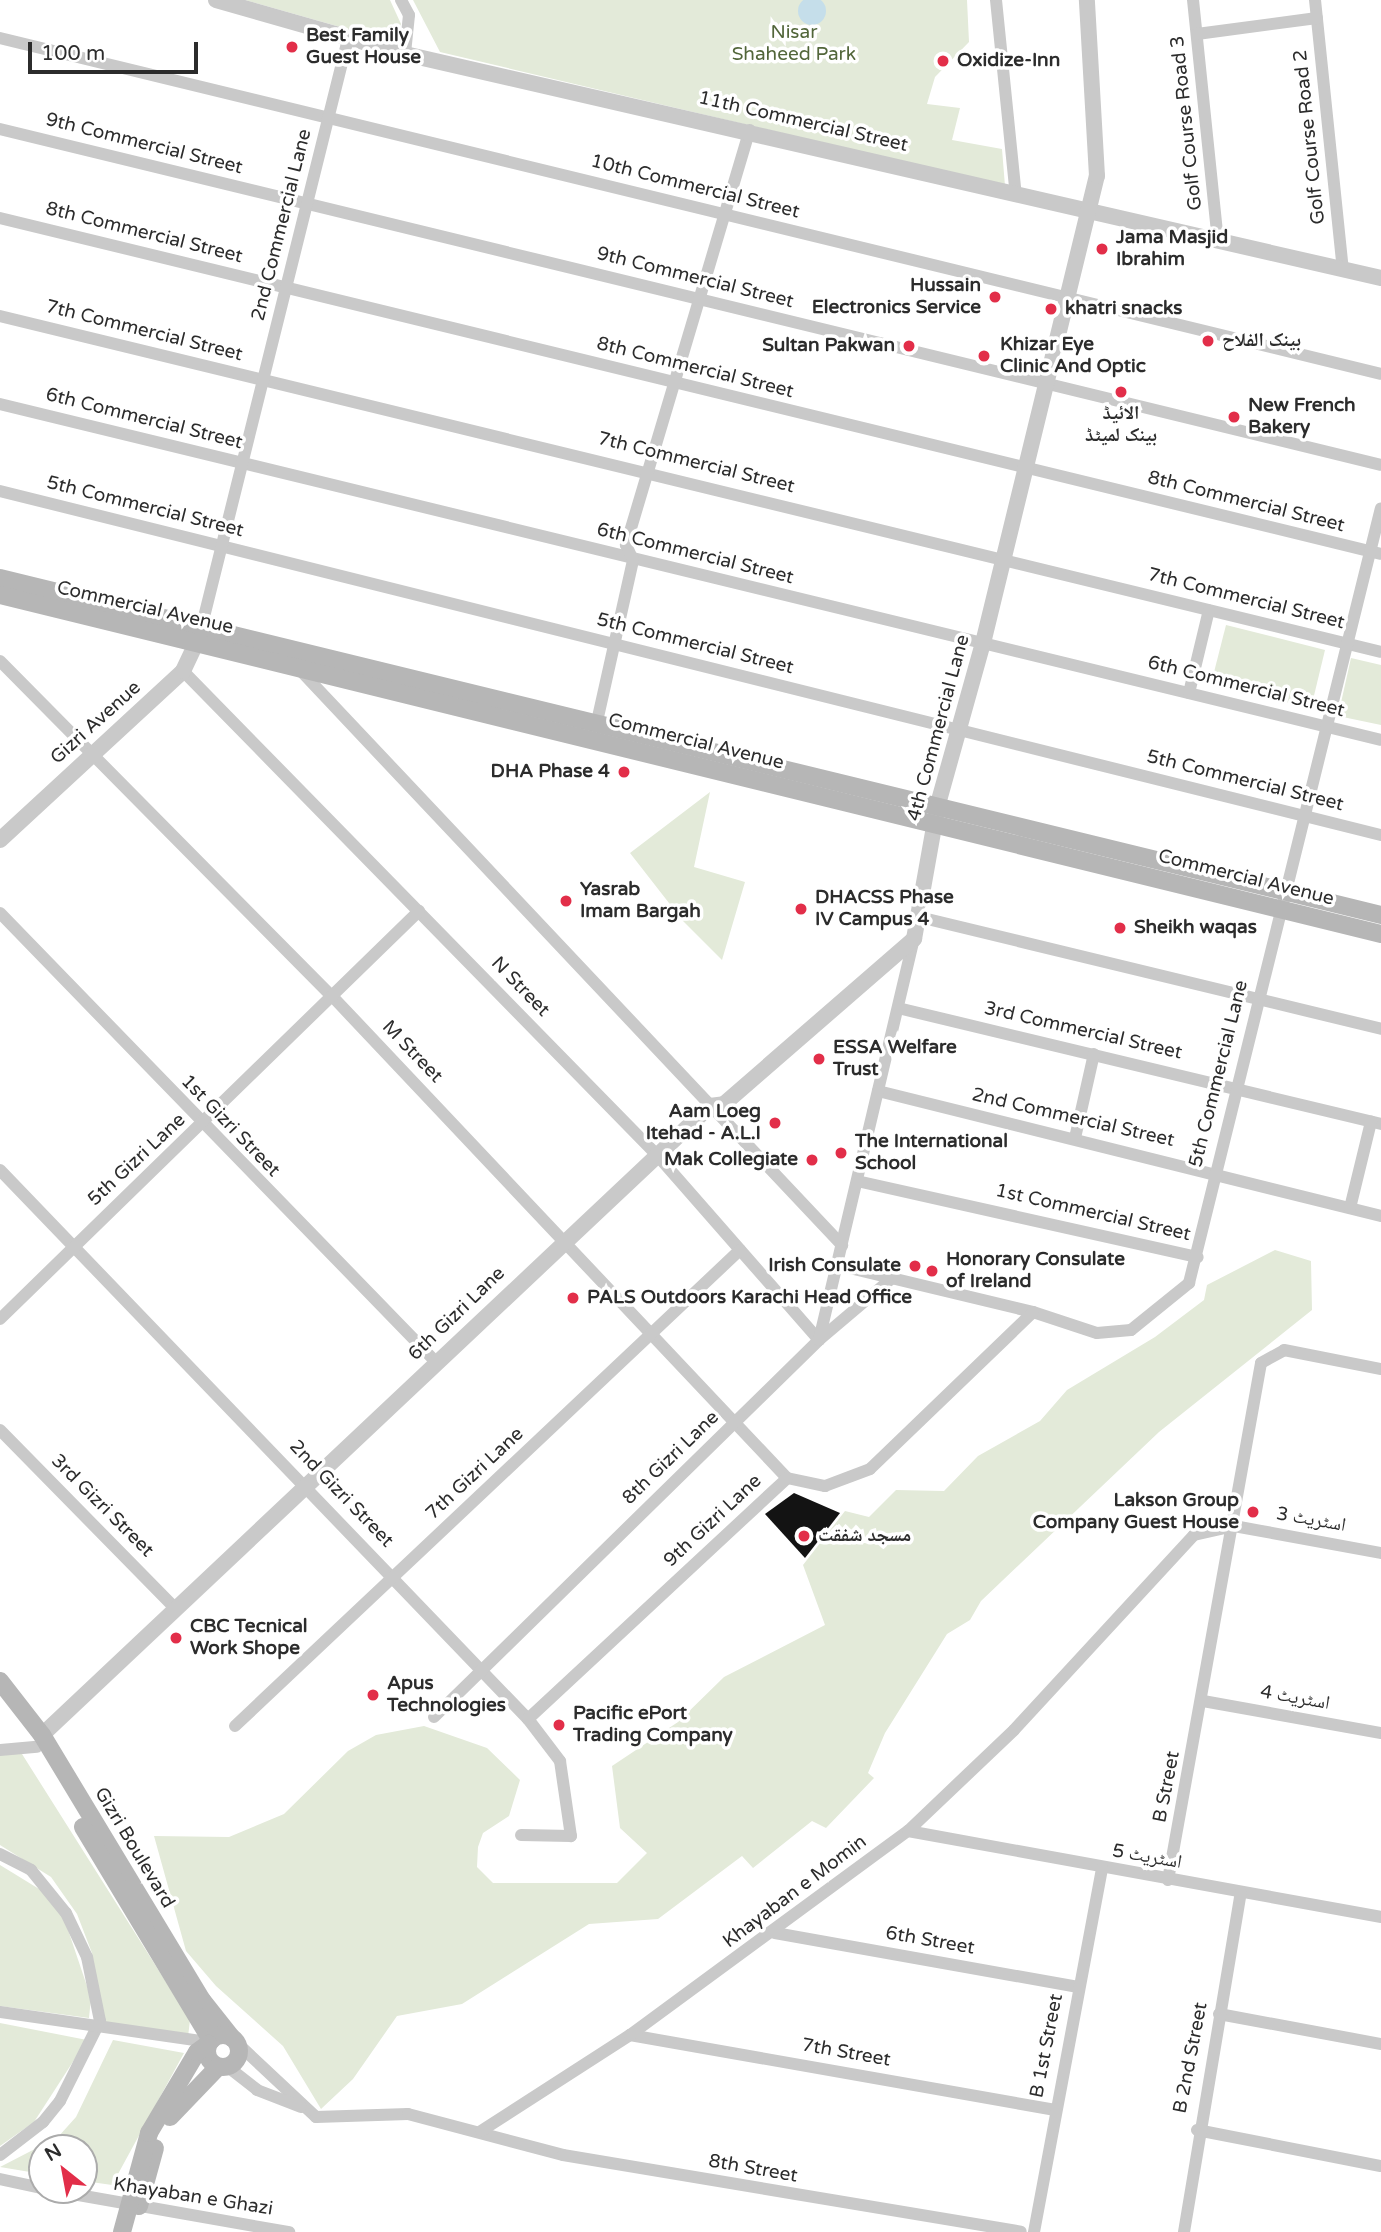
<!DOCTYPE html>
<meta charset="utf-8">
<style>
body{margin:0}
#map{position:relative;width:1381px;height:2232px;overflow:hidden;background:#fff;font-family:"Varela Round","Noto Naskh Arabic",sans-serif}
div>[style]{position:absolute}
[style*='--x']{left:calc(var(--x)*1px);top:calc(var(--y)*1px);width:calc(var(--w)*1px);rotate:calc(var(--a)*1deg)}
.green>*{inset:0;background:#e3ead9}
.water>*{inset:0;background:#c5deea}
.round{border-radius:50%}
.building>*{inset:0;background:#131313}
.minor>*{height:12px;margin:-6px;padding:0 6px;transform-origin:6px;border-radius:6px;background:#c9c9c9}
.tertiary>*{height:16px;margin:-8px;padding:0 8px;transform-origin:8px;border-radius:8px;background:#c9c9c9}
.secondary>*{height:18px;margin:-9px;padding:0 9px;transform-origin:9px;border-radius:9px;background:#b6b6b6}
.secondary>.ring{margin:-9px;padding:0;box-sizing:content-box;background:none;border:18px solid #b6b6b6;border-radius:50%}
.dots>*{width:19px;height:19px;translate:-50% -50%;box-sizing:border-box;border:4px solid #fff;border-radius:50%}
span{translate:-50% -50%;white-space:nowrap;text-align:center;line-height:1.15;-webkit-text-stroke:7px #fff;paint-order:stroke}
.park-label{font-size:19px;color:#52663a}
.poi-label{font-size:19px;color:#2c2c2c;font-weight:700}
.left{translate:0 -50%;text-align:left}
.right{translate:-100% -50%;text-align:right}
.street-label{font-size:19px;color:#2c2c2c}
.north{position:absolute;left:28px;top:2134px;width:70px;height:70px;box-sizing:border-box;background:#fff;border:2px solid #ababab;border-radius:50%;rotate:329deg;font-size:19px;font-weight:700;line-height:28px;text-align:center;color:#2c2c2c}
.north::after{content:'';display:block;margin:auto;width:24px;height:32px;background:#e22e49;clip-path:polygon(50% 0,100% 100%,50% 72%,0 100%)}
.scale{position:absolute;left:28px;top:42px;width:170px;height:32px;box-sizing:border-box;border:4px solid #2c2c2c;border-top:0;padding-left:9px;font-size:21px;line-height:24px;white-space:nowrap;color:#2c2c2c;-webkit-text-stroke:5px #fff;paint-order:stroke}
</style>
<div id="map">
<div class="green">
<i style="clip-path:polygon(245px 0,390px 0,401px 24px,393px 42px)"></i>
<i style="clip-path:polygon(413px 0,967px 0,969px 42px,935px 77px,927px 104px,960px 108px,952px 140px,1002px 149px,1005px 186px,440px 52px)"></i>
<i style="clip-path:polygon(1226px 625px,1325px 650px,1311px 708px,1211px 684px)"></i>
<i style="clip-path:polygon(1351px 658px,1381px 665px,1381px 725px,1338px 716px)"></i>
<i style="clip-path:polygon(710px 792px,694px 867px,745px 882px,722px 960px,683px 921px,630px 853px)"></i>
<i style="clip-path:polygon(1275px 1250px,1311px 1261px,1312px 1310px,1159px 1432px,981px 1601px,970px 1620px,947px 1634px,885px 1733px,868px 1773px,874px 1778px,826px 1828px,812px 1821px,753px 1868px,742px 1856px,658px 1919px,589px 1924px,462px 2004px,397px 2016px,353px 2079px,321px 2109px,283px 2046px,216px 1986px,186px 1951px,154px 1836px,229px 1837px,284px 1814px,348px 1751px,376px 1735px,424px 1726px,487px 1748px,520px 1780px,509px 1816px,483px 1833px,478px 1847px,477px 1867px,493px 1883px,617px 1883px,647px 1853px,620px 1828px,612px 1766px,678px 1722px,724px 1677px,825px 1625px,803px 1565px,845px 1511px,869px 1517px,896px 1490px,944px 1491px,978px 1456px,1040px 1421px,1067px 1390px,1155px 1337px,1204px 1300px,1207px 1285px)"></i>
<i style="clip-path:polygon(0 1754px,22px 1754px,190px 2020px,188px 2037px,104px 2026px,92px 1953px,77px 1914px,51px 1877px,0 1845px)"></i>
<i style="clip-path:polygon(0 1865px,44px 1892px,65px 1921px,91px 1998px,89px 2018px,0 2006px)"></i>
<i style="clip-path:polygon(0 2023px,87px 2040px,34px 2122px,0 2146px)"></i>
<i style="clip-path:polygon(113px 2040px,184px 2053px,112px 2185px,84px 2181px,84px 2148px,42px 2148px,42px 2174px,0 2167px,58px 2137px,76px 2117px)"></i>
</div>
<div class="water">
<i class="round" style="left:798px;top:-3px;width:28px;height:28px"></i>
</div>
<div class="building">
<i style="clip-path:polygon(794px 1493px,840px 1513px,805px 1558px,765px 1514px)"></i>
</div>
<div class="minor">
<i style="--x:401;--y:0;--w:17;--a:62"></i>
<i style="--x:409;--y:15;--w:39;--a:96"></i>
<i style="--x:996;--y:0;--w:197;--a:84.2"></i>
<i style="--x:1193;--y:0;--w:242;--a:84.1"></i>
<i style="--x:1315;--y:0;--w:270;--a:84.1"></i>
<i style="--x:1197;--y:34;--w:121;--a:-7.6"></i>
<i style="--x:0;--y:38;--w:1421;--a:13.67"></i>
<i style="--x:0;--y:129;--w:1421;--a:13.67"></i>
<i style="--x:0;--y:218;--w:1421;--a:13.67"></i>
<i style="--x:0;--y:316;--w:1421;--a:13.67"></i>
<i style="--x:0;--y:404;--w:1421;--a:13.67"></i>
<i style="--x:0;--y:491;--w:1423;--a:13.99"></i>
<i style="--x:202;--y:625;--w:604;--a:-76.01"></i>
<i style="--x:0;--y:661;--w:472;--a:45.3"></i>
<i style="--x:332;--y:996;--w:663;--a:46.65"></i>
<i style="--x:299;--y:669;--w:792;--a:46.69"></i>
<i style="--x:183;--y:671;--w:677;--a:45.6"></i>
<i style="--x:657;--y:1155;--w:246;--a:48.8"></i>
<i style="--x:1189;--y:693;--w:85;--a:-76.5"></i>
<i style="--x:596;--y:726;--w:170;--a:-77.4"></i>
<i style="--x:633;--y:560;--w:17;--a:-115"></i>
<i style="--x:626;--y:545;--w:433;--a:-73.4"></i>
<i style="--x:0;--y:913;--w:627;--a:45.84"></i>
<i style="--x:919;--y:917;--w:475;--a:13.6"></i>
<i style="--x:898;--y:1008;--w:497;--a:13.5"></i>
<i style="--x:878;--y:1091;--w:518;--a:13.96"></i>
<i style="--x:1075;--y:1138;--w:86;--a:-77.3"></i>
<i style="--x:0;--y:1170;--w:762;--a:46.12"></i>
<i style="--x:528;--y:1719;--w:53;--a:52.7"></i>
<i style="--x:560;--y:1761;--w:76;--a:81.7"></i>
<i style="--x:571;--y:1836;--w:50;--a:-178.9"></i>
<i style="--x:857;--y:1181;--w:349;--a:12.6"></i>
<i style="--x:1350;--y:1208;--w:89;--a:-76.3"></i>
<i style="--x:837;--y:1265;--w:202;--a:13.5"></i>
<i style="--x:1033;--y:1312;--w:67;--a:18.2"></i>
<i style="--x:1097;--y:1333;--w:34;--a:-5"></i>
<i style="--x:1131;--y:1330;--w:75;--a:-39"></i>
<i style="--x:1189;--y:1283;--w:798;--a:-76.09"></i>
<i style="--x:0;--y:1319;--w:585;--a:-44.24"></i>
<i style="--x:819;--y:1340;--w:412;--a:-76.7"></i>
<i style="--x:0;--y:1430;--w:252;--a:45.5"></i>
<i style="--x:787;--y:1478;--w:39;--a:12"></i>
<i style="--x:825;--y:1486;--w:48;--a:-20.7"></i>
<i style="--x:870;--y:1469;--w:226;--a:-43.9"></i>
<i style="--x:1203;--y:1701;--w:181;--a:10.2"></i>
<i style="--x:434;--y:1717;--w:539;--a:-44.4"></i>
<i style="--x:819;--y:1340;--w:94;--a:-40.3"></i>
<i style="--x:528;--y:1719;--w:354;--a:-42.9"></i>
<i style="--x:235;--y:1726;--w:694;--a:-43.31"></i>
<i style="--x:0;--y:1750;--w:37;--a:-5"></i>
<i style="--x:908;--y:1831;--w:481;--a:10.3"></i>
<i style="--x:0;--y:1854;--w:35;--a:27"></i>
<i style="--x:31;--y:1870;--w:55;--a:50.9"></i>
<i style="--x:66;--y:1913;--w:49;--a:64.5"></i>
<i style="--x:87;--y:1957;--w:65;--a:78.5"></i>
<i style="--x:100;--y:2021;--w:89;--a:116.6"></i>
<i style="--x:60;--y:2101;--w:27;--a:129"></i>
<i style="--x:43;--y:2122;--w:54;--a:142.5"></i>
<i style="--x:1168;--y:1880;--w:525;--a:-79.8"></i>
<i style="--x:1261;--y:1363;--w:26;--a:-29"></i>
<i style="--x:1284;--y:1350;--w:99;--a:11.1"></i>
<i style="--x:775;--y:1933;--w:308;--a:10.1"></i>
<i style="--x:0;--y:2012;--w:211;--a:8.2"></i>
<i style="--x:1219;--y:2014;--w:165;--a:10.5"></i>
<i style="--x:630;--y:2035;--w:432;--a:10"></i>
<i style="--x:237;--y:2043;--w:108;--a:43.1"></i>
<i style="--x:316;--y:2117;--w:92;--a:-1.9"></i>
<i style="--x:408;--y:2114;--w:160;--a:14.8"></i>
<i style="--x:563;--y:2155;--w:464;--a:9.5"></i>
<i style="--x:228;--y:2067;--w:37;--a:38"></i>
<i style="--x:257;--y:2090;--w:47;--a:21.1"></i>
<i style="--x:1197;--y:2130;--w:187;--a:11.1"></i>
<i style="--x:481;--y:2131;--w:177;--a:-32.8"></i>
<i style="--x:630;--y:2035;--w:345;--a:-36.3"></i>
<i style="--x:908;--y:1831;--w:146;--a:-43.6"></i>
<i style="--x:1014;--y:1730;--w:265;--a:-47.3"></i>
<i style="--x:1194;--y:1535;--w:41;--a:-12.7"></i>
<i style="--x:1234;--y:1526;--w:149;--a:10.4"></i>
<i style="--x:0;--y:2179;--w:43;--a:12.1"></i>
<i style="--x:50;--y:2190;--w:243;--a:10"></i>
<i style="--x:1034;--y:2232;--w:370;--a:-79.4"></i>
<i style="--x:1184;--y:2232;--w:344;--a:-80.5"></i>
</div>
<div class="tertiary">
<i style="--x:216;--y:0;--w:197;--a:15.9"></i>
<i style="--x:405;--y:54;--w:1001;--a:12.93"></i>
<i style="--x:0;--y:840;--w:249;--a:-42.7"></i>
<i style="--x:183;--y:671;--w:42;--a:-64.7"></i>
<i style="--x:42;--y:1735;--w:918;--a:-43.28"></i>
<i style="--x:710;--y:1106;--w:14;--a:-8"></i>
<i style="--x:724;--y:1104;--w:252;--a:-41"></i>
<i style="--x:914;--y:939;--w:137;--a:-79.9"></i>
<i style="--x:938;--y:804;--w:167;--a:-74.4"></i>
<i style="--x:983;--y:643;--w:481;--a:-76.3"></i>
<i style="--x:1097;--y:176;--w:176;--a:-93.3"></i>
</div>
<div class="secondary">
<i style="--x:0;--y:578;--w:1422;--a:13.71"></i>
<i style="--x:0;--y:595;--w:1422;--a:13.79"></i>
<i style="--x:0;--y:1681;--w:68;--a:52.1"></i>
<i style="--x:42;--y:1735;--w:310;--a:58.9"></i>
<i style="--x:202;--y:2000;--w:48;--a:51.7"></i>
<i style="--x:83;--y:1827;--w:249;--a:59"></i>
<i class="ring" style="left:207px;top:2035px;width:14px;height:14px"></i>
<i style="--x:170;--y:2117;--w:69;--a:-46.2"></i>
<i style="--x:139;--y:2206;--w:60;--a:-74.6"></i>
<i style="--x:122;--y:2232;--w:103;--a:-74.7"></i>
<i style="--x:149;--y:2133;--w:94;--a:-59.3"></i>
<i style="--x:197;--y:2052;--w:14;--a:-36"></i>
</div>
<div class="dots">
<i style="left:292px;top:47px;background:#e22e49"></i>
<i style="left:943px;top:61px;background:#e22e49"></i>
<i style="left:1102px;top:249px;background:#e22e49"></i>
<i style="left:995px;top:297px;background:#e22e49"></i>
<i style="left:1051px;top:309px;background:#e22e49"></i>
<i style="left:1208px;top:341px;background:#e22e49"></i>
<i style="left:909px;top:346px;background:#e22e49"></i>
<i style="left:984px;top:356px;background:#e22e49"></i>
<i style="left:1121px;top:392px;background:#e22e49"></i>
<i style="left:1234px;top:417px;background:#e22e49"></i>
<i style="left:624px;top:772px;background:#e22e49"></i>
<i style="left:566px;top:901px;background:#e22e49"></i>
<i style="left:801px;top:909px;background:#e22e49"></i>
<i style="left:1120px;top:928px;background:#e22e49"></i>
<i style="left:819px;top:1059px;background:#e22e49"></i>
<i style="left:775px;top:1123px;background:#e22e49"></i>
<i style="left:841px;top:1153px;background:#e22e49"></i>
<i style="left:812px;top:1160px;background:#e22e49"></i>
<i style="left:915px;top:1266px;background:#e22e49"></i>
<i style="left:932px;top:1271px;background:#e22e49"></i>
<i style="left:573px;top:1298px;background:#e22e49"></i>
<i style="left:1253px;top:1512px;background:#e22e49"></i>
<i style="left:804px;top:1536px;background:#e22e49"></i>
<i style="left:176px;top:1638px;background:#e22e49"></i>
<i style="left:373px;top:1695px;background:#e22e49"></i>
<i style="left:559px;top:1725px;background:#e22e49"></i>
</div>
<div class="park-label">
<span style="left:794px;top:44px">Nisar<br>Shaheed Park</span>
</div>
<div class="poi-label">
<span class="left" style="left:306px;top:47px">Best Family<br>Guest House</span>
<span class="left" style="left:957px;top:61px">Oxidize-Inn</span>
<span class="left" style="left:1116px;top:249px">Jama Masjid<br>Ibrahim</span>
<span class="right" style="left:981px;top:297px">Hussain<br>Electronics Service</span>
<span class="left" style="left:1065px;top:309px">khatri snacks</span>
<span class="left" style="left:1222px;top:341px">بینک الفلاح</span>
<span class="left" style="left:1000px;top:356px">Khizar Eye<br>Clinic And Optic</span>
<span class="right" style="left:895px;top:346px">Sultan Pakwan</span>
<span class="left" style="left:1248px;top:417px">New French<br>Bakery</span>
<span style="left:1121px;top:425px">الائیڈ<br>بینک لمیٹڈ</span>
<span class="right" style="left:610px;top:772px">DHA Phase 4</span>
<span class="left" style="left:580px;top:901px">Yasrab<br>Imam Bargah</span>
<span class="left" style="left:815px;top:909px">DHACSS Phase<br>IV Campus 4</span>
<span class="left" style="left:1134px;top:928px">Sheikh waqas</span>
<span class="left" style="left:833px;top:1059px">ESSA Welfare<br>Trust</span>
<span class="right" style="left:761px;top:1123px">Aam Loeg<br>Itehad - A.L.I</span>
<span class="left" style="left:855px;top:1153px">The International<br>School</span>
<span class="right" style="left:798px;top:1160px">Mak Collegiate</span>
<span class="left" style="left:946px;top:1271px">Honorary Consulate<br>of Ireland</span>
<span class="right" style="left:901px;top:1266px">Irish Consulate</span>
<span class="left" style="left:587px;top:1298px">PALS Outdoors Karachi Head Office</span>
<span class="right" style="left:1239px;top:1512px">Lakson Group<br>Company Guest House</span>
<span class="left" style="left:818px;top:1536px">مسجد شفقت</span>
<span class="left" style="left:190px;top:1638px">CBC Tecnical<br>Work Shope</span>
<span class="left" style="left:387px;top:1695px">Apus<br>Technologies</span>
<span class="left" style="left:573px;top:1725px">Pacific ePort<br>Trading Company</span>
</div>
<div class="street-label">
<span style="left:803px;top:122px;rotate:13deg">11th Commercial Street</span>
<span style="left:1187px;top:123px;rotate:-96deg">Golf Course Road 3</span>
<span style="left:1310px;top:137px;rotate:-96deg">Golf Course Road 2</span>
<span style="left:144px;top:144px;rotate:14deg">9th Commercial Street</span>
<span style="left:695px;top:187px;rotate:14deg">10th Commercial Street</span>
<span style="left:282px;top:225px;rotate:-76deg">2nd Commercial Lane</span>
<span style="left:144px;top:233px;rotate:14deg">8th Commercial Street</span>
<span style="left:695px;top:278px;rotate:14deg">9th Commercial Street</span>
<span style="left:144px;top:331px;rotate:14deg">7th Commercial Street</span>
<span style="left:695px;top:368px;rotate:14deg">8th Commercial Street</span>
<span style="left:144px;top:419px;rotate:14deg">6th Commercial Street</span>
<span style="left:696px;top:463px;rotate:14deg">7th Commercial Street</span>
<span style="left:1246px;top:502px;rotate:14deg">8th Commercial Street</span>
<span style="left:145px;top:507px;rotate:14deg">5th Commercial Street</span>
<span style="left:695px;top:554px;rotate:14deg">6th Commercial Street</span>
<span style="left:1246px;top:599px;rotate:14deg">7th Commercial Street</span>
<span style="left:145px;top:608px;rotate:13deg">Commercial Avenue</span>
<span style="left:695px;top:644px;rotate:14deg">5th Commercial Street</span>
<span style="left:1246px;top:687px;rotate:14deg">6th Commercial Street</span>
<span style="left:96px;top:723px;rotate:-42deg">Gizri Avenue</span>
<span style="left:939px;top:728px;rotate:-75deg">4th Commercial Lane</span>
<span style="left:696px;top:742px;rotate:14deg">Commercial Avenue</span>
<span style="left:1245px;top:781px;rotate:14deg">5th Commercial Street</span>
<span style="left:1246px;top:878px;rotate:14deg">Commercial Avenue</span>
<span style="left:520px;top:987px;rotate:46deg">N Street</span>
<span style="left:1083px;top:1031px;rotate:13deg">3rd Commercial Street</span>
<span style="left:412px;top:1052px;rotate:46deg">M Street</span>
<span style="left:1219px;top:1074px;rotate:-76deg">5th Commercial Lane</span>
<span style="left:1073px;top:1118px;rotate:13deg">2nd Commercial Street</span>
<span style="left:230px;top:1126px;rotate:46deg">1st Gizri Street</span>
<span style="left:137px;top:1160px;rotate:-43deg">5th Gizri Lane</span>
<span style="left:1093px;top:1213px;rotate:13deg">1st Commercial Street</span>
<span style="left:457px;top:1314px;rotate:-44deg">6th Gizri Lane</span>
<span style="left:671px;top:1458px;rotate:-44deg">8th Gizri Lane</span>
<span style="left:475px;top:1474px;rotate:-43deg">7th Gizri Lane</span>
<span style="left:341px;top:1494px;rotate:46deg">2nd Gizri Street</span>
<span style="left:102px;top:1506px;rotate:45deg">3rd Gizri Street</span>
<span style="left:1311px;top:1520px;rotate:10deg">اسٹریٹ 3</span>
<span style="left:713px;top:1521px;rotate:-43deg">9th Gizri Lane</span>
<span style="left:1295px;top:1698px;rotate:10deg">اسٹریٹ 4</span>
<span style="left:1167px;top:1787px;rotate:-79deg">B Street</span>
<span style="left:134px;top:1848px;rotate:59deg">Gizri Boulevard</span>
<span style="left:1147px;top:1857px;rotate:10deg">اسٹریٹ 5</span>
<span style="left:795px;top:1892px;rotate:-37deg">Khayaban e Momin</span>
<span style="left:930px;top:1941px;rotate:10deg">6th Street</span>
<span style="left:1047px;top:2046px;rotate:-79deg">B 1st Street</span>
<span style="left:846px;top:2053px;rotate:10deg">7th Street</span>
<span style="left:1191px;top:2058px;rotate:-79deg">B 2nd Street</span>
<span style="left:753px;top:2169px;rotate:10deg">8th Street</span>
<span style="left:193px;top:2197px;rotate:9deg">Khayaban e Ghazi</span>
</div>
<div class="north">N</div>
<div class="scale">100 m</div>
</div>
